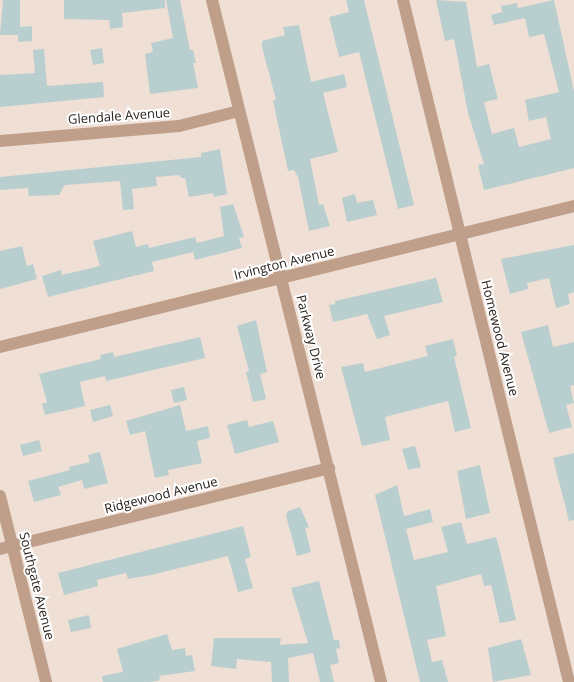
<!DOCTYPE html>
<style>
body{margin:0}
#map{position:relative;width:574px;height:682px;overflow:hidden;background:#efdfd5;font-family:"Open Sans",sans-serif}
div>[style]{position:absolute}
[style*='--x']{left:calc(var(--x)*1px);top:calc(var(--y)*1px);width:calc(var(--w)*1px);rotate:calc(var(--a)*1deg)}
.building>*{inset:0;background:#b9cfcf}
.minor>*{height:12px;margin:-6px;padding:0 6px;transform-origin:6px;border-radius:6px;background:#bf9f8a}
span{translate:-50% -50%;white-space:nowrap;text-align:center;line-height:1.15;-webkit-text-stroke:4px #fff;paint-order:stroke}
.street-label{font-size:13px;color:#2a2420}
</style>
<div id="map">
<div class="building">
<i style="clip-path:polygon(3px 0,20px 0,20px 27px,32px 26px,32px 41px,18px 42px,18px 35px,0 35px)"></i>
<i style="clip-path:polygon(64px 0,165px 0,165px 8px,122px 13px,123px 27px,110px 29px,109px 20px,64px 19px)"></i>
<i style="clip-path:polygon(166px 0,180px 0,190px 50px,193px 50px,196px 63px,193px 63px,198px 88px,150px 94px,145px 54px,153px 52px,151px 43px,173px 38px)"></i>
<i style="clip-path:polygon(346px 0,364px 0,414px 205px,398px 209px,359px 52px,339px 57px,329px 17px,349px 12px)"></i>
<i style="clip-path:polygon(436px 0,466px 2px,477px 67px,489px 64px,498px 99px,484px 102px,492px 134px,514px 128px,519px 147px,551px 139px,546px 117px,529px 121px,525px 100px,559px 92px,544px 34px,529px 37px,525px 18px,494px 25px,491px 15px,502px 12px,501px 6px,517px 3px,518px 8px,554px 0,574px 91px,574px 168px,484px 190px,478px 165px,484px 164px,468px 113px,454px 39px,445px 41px)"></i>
<i style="clip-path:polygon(299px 25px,311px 82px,344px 74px,347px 87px,323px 93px,338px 152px,310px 159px,319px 205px,323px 204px,330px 226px,309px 231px,298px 177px,294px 170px,288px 171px,273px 100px,276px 100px,262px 47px,262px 41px,285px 35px,283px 27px)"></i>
<i style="clip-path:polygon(102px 48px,104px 63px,93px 65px,90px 50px)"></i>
<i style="clip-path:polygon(44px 49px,47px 86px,103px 82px,104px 97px,0 107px,0 75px,35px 73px,33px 50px)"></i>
<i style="clip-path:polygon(220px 149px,227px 194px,214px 197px,213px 193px,189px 197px,185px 178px,181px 178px,180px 175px,156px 177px,157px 186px,132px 189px,134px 209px,123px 210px,120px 181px,65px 185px,59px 195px,29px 196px,28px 188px,0 190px,0 177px,201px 157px,201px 153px)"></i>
<i style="clip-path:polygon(355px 194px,357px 203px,373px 200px,377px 215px,347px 222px,342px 198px)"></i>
<i style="clip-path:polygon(233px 204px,244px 237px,239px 238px,242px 248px,195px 260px,193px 252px,152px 262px,154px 271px,48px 297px,42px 276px,61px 270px,62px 275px,100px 266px,93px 241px,132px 231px,136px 247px,148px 244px,149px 248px,195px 237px,197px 243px,224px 236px,220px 207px)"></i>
<i style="clip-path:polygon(574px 245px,574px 292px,568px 294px,570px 304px,556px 308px,549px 278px,527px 283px,528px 289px,510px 294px,501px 259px)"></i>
<i style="clip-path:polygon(22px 246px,27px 266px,33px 264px,37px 279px,0 289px,0 251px)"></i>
<i style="clip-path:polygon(436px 278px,443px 302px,384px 316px,390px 335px,377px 339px,367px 314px,333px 322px,329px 305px,335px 304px,335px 301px)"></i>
<i style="clip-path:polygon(256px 320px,267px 372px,260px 374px,266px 399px,253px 402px,246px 372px,249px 371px,237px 326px)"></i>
<i style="clip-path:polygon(548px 325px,553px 347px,574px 342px,574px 385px,570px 386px,574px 403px,566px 405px,572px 427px,549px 433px,521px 332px)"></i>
<i style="clip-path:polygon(200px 337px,205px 358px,106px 381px,105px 376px,80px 382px,85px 406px,45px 415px,42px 404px,47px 402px,39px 374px,101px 359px,100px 355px,113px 352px,114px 357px)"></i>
<i style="clip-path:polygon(453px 339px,457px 356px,454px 357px,471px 428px,455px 432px,448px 401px,385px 417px,390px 440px,362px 446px,341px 367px,363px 363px,365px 372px,428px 356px,425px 346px)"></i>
<i style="clip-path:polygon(184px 387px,187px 400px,174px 403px,171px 390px)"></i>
<i style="clip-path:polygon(110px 405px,113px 416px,93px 422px,90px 410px)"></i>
<i style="clip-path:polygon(180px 405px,186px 431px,208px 426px,210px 438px,197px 441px,202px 463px,168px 470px,169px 475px,155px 478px,145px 431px,130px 435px,126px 421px)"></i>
<i style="clip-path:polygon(247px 420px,249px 427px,273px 421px,279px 442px,235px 454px,227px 425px)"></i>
<i style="clip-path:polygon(39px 440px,42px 451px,23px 456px,20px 445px)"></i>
<i style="clip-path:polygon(415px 446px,421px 467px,408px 470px,402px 449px)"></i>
<i style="clip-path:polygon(100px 452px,108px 483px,84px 489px,82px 480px,58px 487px,61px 495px,34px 502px,28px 481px,70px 470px,69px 467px,90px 462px,88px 455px)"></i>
<i style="clip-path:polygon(574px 453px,574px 520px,569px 521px,553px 458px)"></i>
<i style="clip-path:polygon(480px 465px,490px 513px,466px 519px,457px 471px)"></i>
<i style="clip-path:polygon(397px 485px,404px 516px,430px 509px,433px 522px,406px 529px,414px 560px,448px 552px,441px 527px,461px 522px,467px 544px,496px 537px,500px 551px,516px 620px,500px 623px,491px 585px,484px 586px,481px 574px,436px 586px,446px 636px,427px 640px,432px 662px,442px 660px,448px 682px,420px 682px,375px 495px)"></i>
<i style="clip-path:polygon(300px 507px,309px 527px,305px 528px,311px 552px,297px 556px,286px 516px,288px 511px)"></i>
<i style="clip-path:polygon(243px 526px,251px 557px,245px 559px,253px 588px,238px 592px,228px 556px,151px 575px,128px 579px,126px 573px,97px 580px,98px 586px,64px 595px,58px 573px)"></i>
<i style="clip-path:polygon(319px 581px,334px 640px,339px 640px,340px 648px,336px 649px,339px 663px,330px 665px,334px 682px,320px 682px,313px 653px,288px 658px,289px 682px,272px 682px,271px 662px,237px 659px,236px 669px,211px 666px,214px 638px,281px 638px,280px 645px,308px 643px,291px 588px)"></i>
<i style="clip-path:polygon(89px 615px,91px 628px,71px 632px,68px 620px)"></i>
<i style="clip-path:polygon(167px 634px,172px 650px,185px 648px,186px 656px,192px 655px,195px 671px,159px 676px,160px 680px,151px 682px,103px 682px,102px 676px,123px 672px,117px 649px)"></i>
<i style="clip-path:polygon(521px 639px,531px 675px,493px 682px,488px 648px)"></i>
</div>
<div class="minor">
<i style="--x:212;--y:0;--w:703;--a:76.08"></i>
<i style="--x:403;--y:0;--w:702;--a:76.32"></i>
<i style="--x:0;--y:141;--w:180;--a:-4.8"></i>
<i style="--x:179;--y:126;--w:62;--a:-14"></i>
<i style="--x:0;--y:347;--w:591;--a:-13.8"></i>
<i style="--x:0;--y:496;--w:192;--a:76.1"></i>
<i style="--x:0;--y:549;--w:339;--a:-13.8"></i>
</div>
<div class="street-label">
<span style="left:119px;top:116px;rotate:-4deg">Glendale Avenue</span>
<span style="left:284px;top:263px;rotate:-14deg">Irvington Avenue</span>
<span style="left:311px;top:337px;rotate:76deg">Parkway Drive</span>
<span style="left:500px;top:338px;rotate:76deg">Homewood Avenue</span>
<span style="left:161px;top:495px;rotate:-14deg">Ridgewood Avenue</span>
<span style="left:37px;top:586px;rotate:76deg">Southgate Avenue</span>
</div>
</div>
